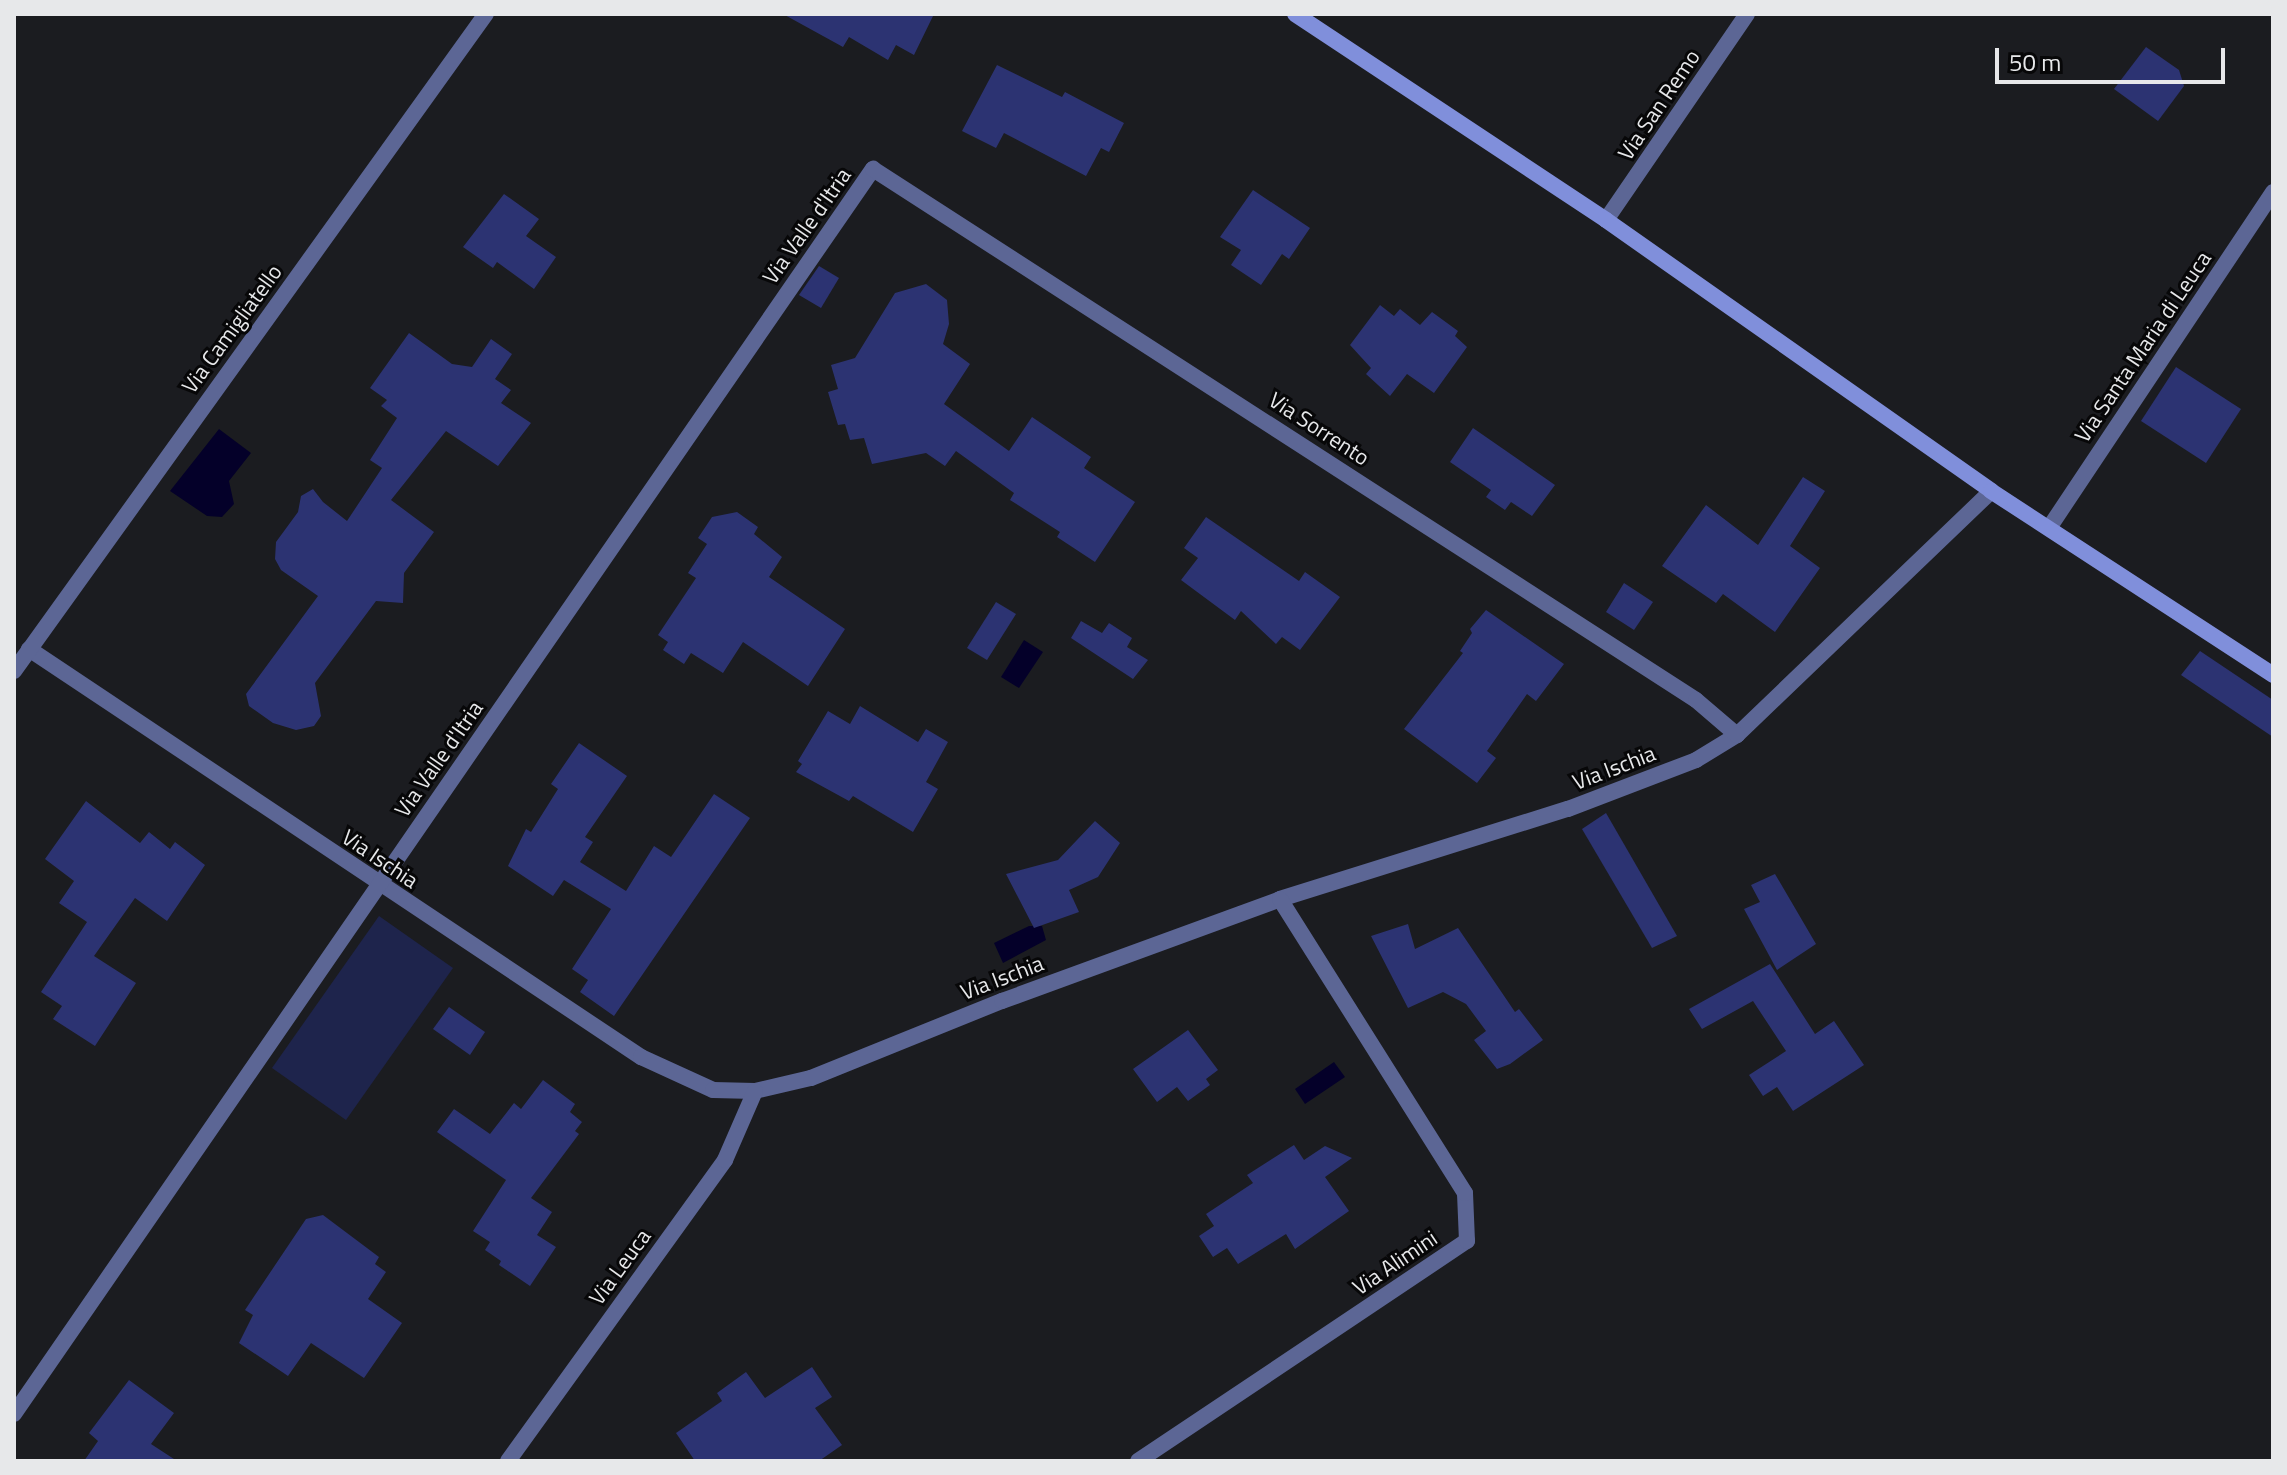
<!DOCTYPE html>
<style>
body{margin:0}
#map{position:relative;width:2287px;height:1475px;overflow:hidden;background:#1b1c20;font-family:"Titillium Web",sans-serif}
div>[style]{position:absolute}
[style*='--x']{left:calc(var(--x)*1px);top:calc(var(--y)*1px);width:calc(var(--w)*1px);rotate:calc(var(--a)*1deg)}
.green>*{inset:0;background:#1e244c}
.water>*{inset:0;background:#040029}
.building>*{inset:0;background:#2c3372}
.minor>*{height:16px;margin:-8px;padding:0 8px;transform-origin:8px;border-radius:8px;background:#5c6695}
.secondary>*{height:16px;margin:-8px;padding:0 8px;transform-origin:8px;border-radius:8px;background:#808fdb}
span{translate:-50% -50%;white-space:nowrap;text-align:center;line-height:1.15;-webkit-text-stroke:6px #070708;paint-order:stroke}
.street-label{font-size:22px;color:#e7e8ea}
.frame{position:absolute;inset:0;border:16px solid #e7e8ea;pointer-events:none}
.scale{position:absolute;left:1995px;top:48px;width:230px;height:36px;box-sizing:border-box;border:4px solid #e7e8ea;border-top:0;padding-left:10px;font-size:24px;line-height:28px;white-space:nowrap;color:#e7e8ea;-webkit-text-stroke:6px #070708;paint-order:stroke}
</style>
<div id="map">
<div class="green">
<i style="clip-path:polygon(379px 916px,453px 968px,346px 1120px,272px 1068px)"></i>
</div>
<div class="water">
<i style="clip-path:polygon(219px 429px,251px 453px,229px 481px,234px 504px,222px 517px,207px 516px,170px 491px)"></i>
<i style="clip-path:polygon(1024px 640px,1043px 652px,1019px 688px,1001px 677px)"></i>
<i style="clip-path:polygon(1029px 926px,1042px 926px,1046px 940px,1003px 963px,994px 943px)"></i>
<i style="clip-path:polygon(1334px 1062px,1345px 1077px,1305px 1104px,1295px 1089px)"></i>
</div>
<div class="building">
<i style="clip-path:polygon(783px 14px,934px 14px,914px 55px,896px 45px,888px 60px,849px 37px,843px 47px)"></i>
<i style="clip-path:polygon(2146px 47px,2179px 70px,2184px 86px,2158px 121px,2114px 89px)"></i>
<i style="clip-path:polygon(997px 65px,1062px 97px,1065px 92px,1124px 123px,1109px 152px,1101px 148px,1086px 176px,1004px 133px,996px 148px,962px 131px)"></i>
<i style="clip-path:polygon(1253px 190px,1310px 228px,1289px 259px,1282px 254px,1261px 285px,1231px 265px,1241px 250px,1220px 237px)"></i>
<i style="clip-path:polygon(504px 194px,539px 219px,526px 236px,556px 257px,534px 289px,497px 262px,493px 268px,463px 247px)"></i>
<i style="clip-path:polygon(819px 266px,839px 278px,821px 308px,799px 295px)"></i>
<i style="clip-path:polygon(926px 284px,947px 300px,949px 324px,943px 344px,970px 364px,944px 404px,1009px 451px,1032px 417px,1091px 457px,1084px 468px,1135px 502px,1095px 562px,1057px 537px,1060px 532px,1010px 500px,1014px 493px,956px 451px,945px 466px,926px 453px,872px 464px,864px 438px,850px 440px,845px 424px,838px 425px,828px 392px,838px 389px,831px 365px,855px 358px,895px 293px)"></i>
<i style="clip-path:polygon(1380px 305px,1394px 316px,1400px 309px,1420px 325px,1432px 312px,1458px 331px,1455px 336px,1467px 347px,1434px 393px,1407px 374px,1390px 396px,1366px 374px,1371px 368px,1350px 345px)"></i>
<i style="clip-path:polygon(409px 333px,452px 364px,472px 367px,491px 339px,512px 354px,495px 379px,511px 390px,501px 403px,531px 423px,498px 466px,446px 431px,391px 500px,434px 532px,404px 573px,403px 603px,376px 601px,315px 683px,321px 716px,314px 726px,296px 730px,273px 723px,249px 706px,246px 694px,318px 596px,281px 570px,275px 559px,276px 542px,298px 512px,301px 496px,313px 489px,323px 502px,347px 521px,382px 468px,370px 460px,397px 418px,381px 406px,387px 400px,370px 388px)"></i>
<i style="clip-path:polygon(2176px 367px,2241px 409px,2206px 463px,2141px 421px)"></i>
<i style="clip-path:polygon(1473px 428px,1555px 485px,1532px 516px,1511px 502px,1505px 510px,1486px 497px,1491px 490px,1450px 462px)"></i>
<i style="clip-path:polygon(1803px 477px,1825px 491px,1790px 546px,1820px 568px,1775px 632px,1723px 594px,1716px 603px,1662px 566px,1706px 505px,1758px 545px)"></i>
<i style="clip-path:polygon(737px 512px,758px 527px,754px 534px,782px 557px,769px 577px,845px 629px,808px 686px,743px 642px,723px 673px,691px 653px,684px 664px,663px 650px,668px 642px,658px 635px,696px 578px,688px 573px,707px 544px,698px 538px,712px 517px)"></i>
<i style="clip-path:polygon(1206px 517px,1299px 581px,1305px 572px,1340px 597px,1300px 650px,1282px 637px,1276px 644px,1241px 611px,1235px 620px,1181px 580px,1198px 558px,1184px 548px)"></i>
<i style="clip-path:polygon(1624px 583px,1653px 602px,1634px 630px,1606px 612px)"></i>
<i style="clip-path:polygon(996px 602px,1016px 614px,987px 660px,967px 648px)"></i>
<i style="clip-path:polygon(1486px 610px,1564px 664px,1536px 701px,1527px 694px,1487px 751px,1496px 758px,1477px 783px,1404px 729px,1463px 653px,1460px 651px,1472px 633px,1470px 629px)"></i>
<i style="clip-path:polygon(1081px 621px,1102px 633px,1109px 623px,1132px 638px,1127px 647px,1148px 660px,1133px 679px,1071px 638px)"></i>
<i style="clip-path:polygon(2200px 651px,2273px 700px,2273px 737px,2181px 675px)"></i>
<i style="clip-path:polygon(860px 706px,918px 742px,926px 729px,948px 742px,926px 782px,938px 789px,913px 832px,853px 796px,849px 801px,796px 772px,802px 764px,798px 761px,828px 711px,850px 724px)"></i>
<i style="clip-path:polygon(579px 743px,627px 776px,585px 837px,593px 842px,580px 862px,626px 891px,654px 846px,671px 857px,714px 794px,750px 818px,614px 1016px,580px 992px,588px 980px,572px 969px,611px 909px,564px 880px,553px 896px,508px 866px,526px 829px,531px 832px,558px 789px,551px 784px)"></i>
<i style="clip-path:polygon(86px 801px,140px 843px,149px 832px,170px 849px,175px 842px,205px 865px,167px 921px,135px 898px,94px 956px,136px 983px,95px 1046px,53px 1019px,62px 1006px,41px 992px,87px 922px,59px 903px,74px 881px,45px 859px)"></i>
<i style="clip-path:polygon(1606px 813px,1677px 936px,1652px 948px,1582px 829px)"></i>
<i style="clip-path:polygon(1095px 821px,1120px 843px,1098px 877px,1069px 890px,1079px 912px,1034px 928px,1006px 874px,1058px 860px)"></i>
<i style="clip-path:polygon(1775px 874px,1816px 944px,1777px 970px,1744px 909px,1760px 902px,1751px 885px)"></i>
<i style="clip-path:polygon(1408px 924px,1415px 949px,1458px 928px,1515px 1012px,1519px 1009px,1543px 1040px,1510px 1064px,1497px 1069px,1474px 1040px,1486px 1031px,1466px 1004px,1443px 992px,1408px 1008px,1371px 936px)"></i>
<i style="clip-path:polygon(1770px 964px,1815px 1034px,1834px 1021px,1864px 1065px,1793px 1111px,1777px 1087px,1763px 1096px,1749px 1075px,1786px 1051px,1753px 1001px,1702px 1029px,1689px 1009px)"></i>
<i style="clip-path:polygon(449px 1007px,485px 1032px,470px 1055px,433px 1029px)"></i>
<i style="clip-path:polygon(1188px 1030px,1218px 1070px,1206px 1079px,1210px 1085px,1188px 1101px,1177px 1087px,1157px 1102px,1133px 1069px)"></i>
<i style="clip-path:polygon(543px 1080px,575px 1104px,570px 1112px,582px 1122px,575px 1131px,579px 1134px,531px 1198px,552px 1212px,537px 1235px,556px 1247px,530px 1286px,499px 1265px,501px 1261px,485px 1250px,490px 1242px,473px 1231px,506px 1180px,437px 1132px,454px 1109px,490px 1134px,514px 1103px,521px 1109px)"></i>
<i style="clip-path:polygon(1294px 1145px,1304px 1160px,1325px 1146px,1352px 1158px,1325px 1177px,1349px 1211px,1295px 1249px,1286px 1234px,1238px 1264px,1227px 1248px,1213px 1257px,1199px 1236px,1214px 1226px,1206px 1214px,1253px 1183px,1247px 1175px)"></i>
<i style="clip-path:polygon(323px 1215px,379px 1257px,375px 1264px,386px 1272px,368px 1299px,402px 1323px,364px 1378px,311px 1343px,288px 1376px,239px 1343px,253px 1315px,245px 1310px,306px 1219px)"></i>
<i style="clip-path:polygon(812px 1367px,832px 1397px,815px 1408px,842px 1445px,819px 1461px,695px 1461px,676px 1433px,722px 1401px,717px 1393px,746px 1372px,765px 1398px)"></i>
<i style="clip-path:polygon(129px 1380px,174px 1413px,151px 1444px,177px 1461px,84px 1461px,98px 1441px,89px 1433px)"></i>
</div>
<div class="minor">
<i style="--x:1606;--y:220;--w:250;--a:-55.6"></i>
<i style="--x:2049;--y:528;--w:404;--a:-56.3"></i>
<i style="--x:29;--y:649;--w:736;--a:33.69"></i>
<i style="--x:641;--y:1057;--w:79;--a:24.6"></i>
<i style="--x:713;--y:1090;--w:42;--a:1.4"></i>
<i style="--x:755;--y:1091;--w:57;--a:-13.1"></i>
<i style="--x:811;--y:1078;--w:206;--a:-22"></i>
<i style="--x:1002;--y:1001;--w:296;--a:-20.1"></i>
<i style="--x:1280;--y:899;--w:302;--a:-17.4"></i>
<i style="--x:1568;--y:809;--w:137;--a:-20.9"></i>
<i style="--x:1696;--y:760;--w:48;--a:-31.4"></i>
<i style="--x:1737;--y:735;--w:352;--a:-43.8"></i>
<i style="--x:14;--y:671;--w:809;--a:-54.31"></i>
<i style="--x:14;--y:1414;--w:1513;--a:-55.4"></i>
<i style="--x:873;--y:169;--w:979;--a:32.83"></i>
<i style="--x:1696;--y:700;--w:54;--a:40.5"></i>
<i style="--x:508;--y:1461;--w:371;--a:-54.2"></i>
<i style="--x:725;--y:1160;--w:75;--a:-66.5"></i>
<i style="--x:1138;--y:1461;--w:396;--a:-33.8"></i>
<i style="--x:1467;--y:1241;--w:48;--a:-92.4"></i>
<i style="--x:1465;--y:1193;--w:347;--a:-122.2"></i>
</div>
<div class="secondary">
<i style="--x:1295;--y:14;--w:373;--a:33.5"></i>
<i style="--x:1606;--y:220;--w:471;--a:35.1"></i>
<i style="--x:1991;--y:491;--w:337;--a:33.1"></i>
</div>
<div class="street-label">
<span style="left:1659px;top:105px;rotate:-56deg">Via San Remo</span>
<span style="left:807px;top:226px;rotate:-55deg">Via Valle d'Itria</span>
<span style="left:232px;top:329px;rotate:-54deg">Via Camigliatello</span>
<span style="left:2143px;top:347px;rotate:-56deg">Via Santa Maria di Leuca</span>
<span style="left:1319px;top:429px;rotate:33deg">Via Sorrento</span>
<span style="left:439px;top:759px;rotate:-55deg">Via Valle d'Itria</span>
<span style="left:1614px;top:768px;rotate:-21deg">Via Ischia</span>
<span style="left:380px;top:859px;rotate:34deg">Via Ischia</span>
<span style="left:1002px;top:978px;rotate:-21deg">Via Ischia</span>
<span style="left:1395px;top:1263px;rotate:-34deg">Via Alimini</span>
<span style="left:620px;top:1267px;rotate:-54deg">Via Leuca</span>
</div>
<div class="frame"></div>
<div class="scale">50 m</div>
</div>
